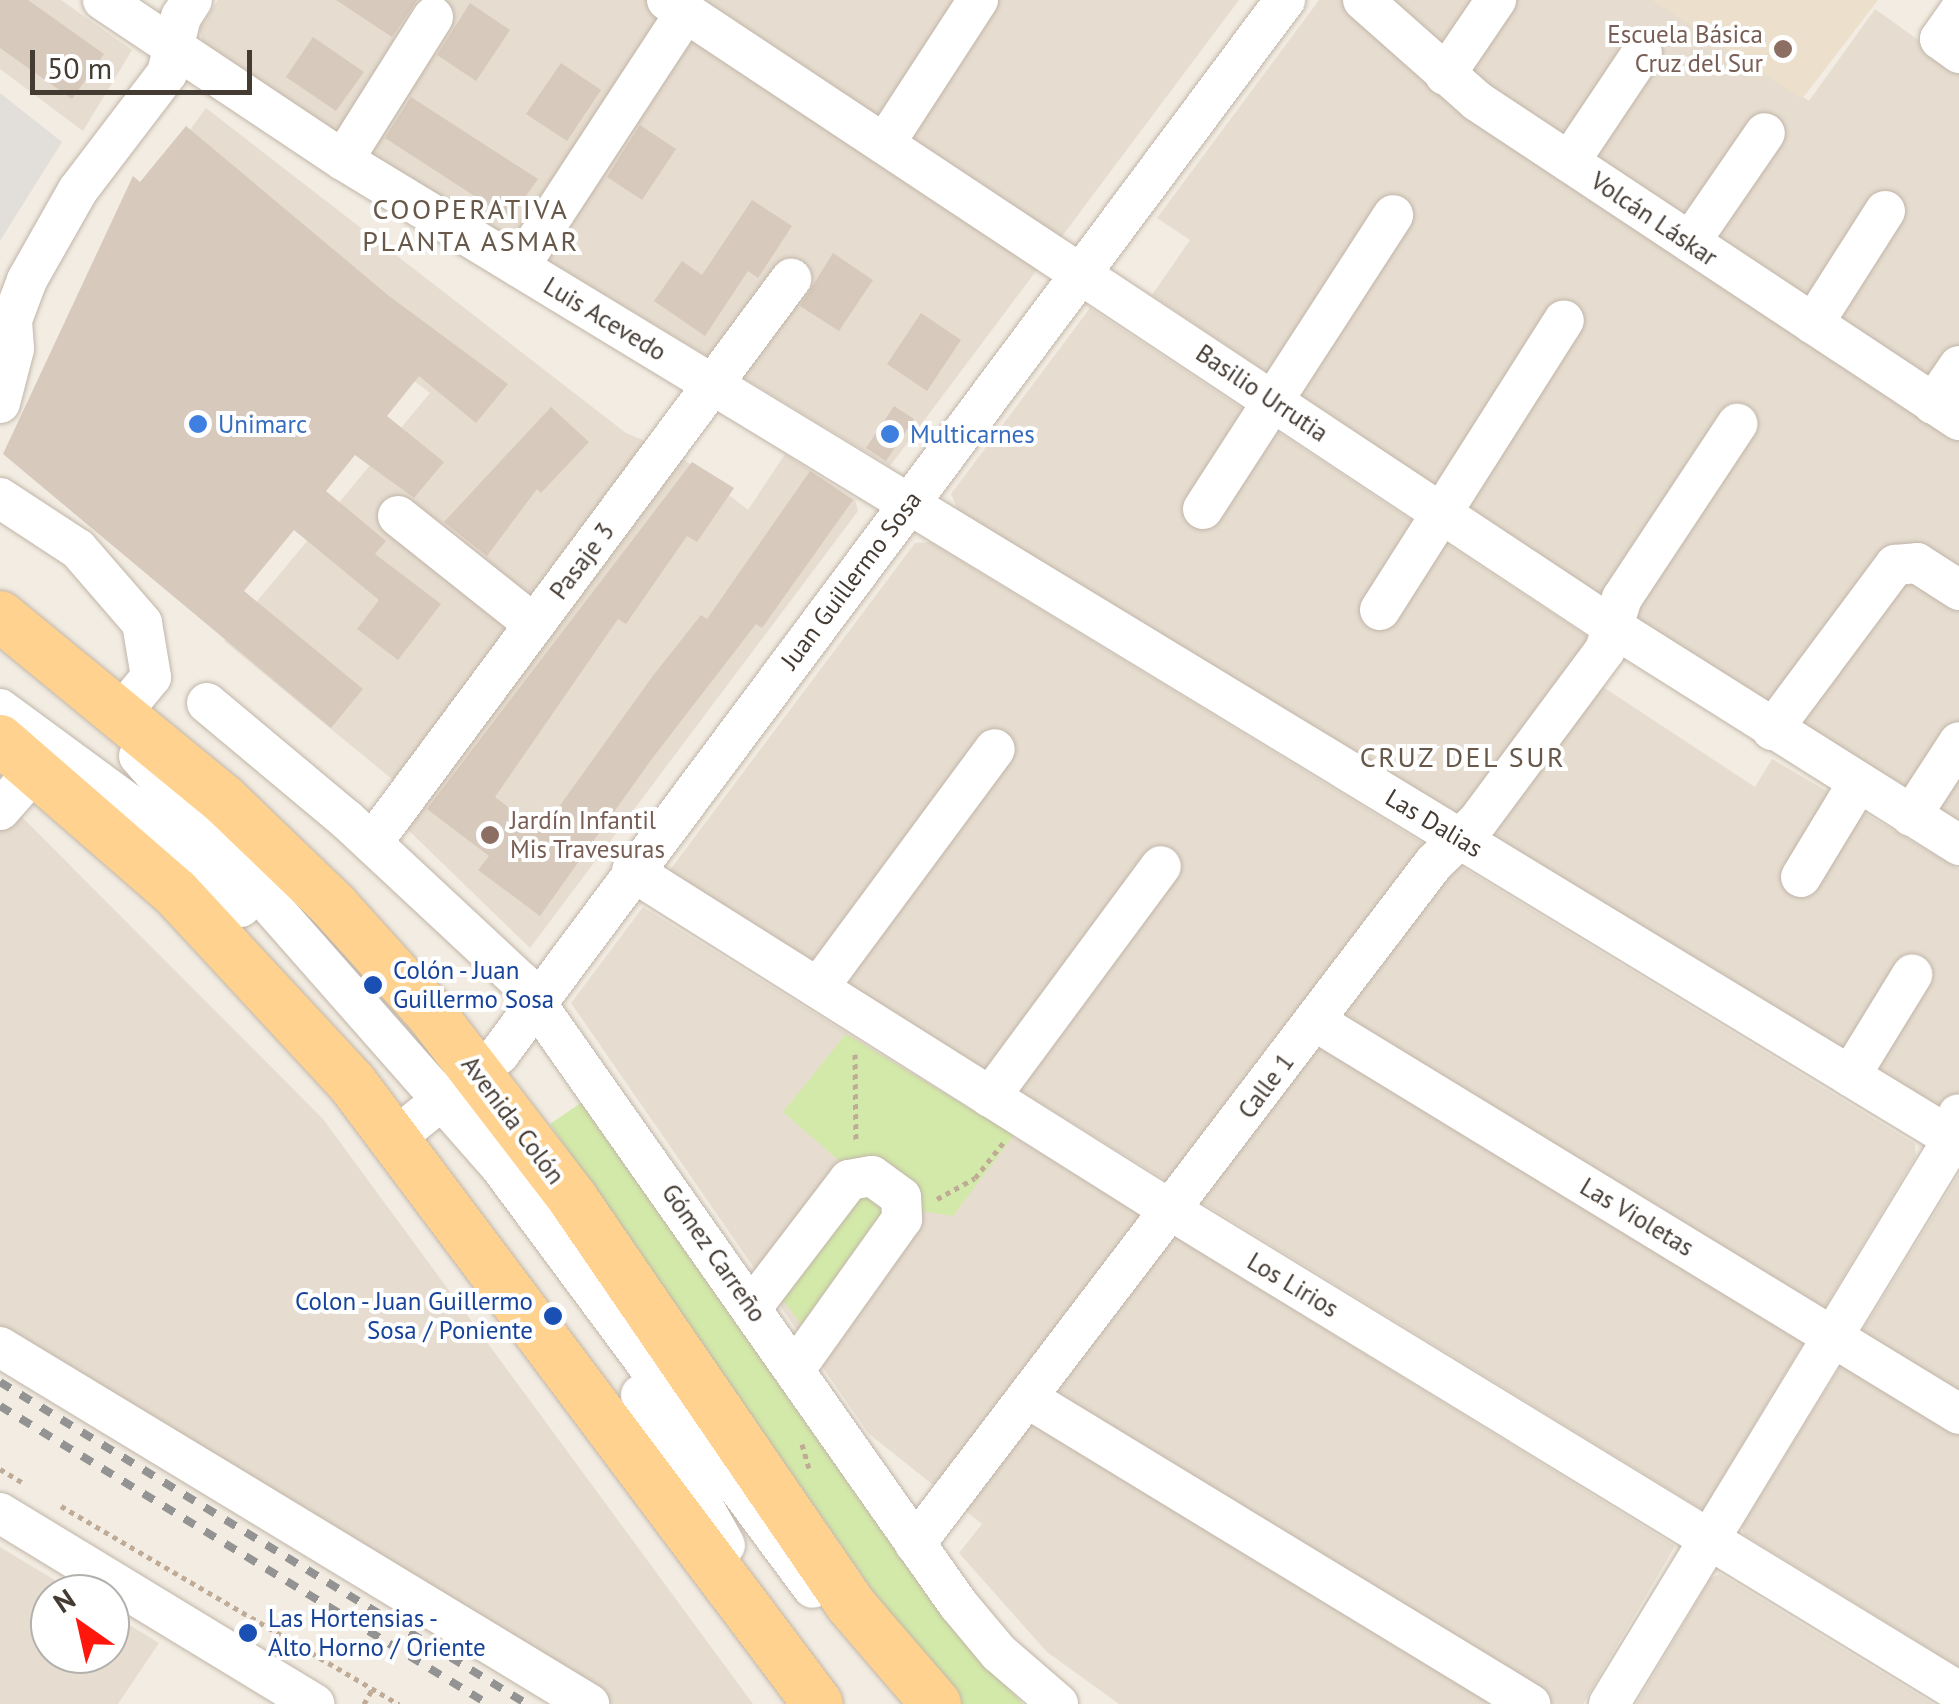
<!DOCTYPE html>
<meta charset="utf-8">
<style>
body{margin:0}
#map{position:relative;width:1959px;height:1704px;overflow:hidden;background:#f2ece2;font-family:"PT Sans",sans-serif}
div>[style]{position:absolute}
[style*='--x']{left:calc(var(--x)*1px);top:calc(var(--y)*1px);width:calc(var(--w)*1px);rotate:calc(var(--a)*1deg)}
.residential>*{inset:0;background:#e6ddd0}
.education>*{inset:0;background:#ecdfcb}
.green>*{inset:0;background:#d3e9a9}
.parking>*{inset:0;background:#e2dfdb}
.building>*{inset:0;background:#d7c9bb}
.path>*{height:5px;margin-top:-2.5px;transform-origin:0;background:repeating-linear-gradient(90deg,#c0ac96 0 5px,transparent 0 10px)}
.roads{filter:drop-shadow(0 0 2px #c1b5a8) drop-shadow(0 0 2px #c1b5a8)}
.minor>*{height:40px;margin:-20px;padding:0 20px;transform-origin:20px;border-radius:20px;background:#fff}
.major>*{height:50px;margin:-25px;padding:0 25px;transform-origin:25px;border-radius:25px;background:#ffd38f}
.rail>*{height:8px;margin-top:-4px;transform-origin:0;background:repeating-linear-gradient(90deg,#939393 0 12px,transparent 0 24px)}
.dots>*{width:28px;height:28px;translate:-50% -50%;box-sizing:border-box;border:5px solid #fff;border-radius:50%}
span{translate:-50% -50%;white-space:nowrap;text-align:center;line-height:1.15;-webkit-text-stroke:8px #fff;paint-order:stroke}
.education-label{font-size:25px;color:#785e54}
.right{translate:-100% -50%;text-align:right}
.left{translate:0 -50%;text-align:left}
.street-label{font-size:25px;color:#443b33}
.shop-label{font-size:25px;color:#366cbe}
.transit-label{font-size:25px;color:#164399}
.neighbourhood-label{font-size:28px;color:#67584a;letter-spacing:2.5px}
.north{position:absolute;left:30px;top:1574px;width:100px;height:100px;box-sizing:border-box;background:#fff;border:2px solid #b4b1ad;border-radius:50%;rotate:326deg;font-size:28px;font-weight:700;line-height:40px;text-align:center;color:#443b33}
.north::after{content:'';display:block;margin:auto;width:35px;height:45px;background:#ff160d;clip-path:polygon(50% 0,100% 100%,50% 72%,0 100%)}
.scale{position:absolute;left:30px;top:50px;width:222px;height:45px;box-sizing:border-box;border:5px solid #443b33;border-top:0;padding-left:12px;font-size:30px;line-height:35px;white-space:nowrap;color:#443b33;-webkit-text-stroke:8px #fff;paint-order:stroke}
</style>
<div id="map">
<div class="residential">
<i style="clip-path:polygon(0 0,61px 0,132px 50px,83px 131px,0 69px)"></i>
<i style="clip-path:polygon(218px 0,1239px 0,890px 466px,367px 152px,203px 42px,199px 29px)"></i>
<i style="clip-path:polygon(1319px 0,1657px 0,1809px 101px,1875px 9px,1959px 69px,1959px 821px,1604px 599px,1152px 295px,1190px 240px,1157px 218px)"></i>
<i style="clip-path:polygon(206px 108px,626px 433px,677px 454px,748px 510px,785px 454px,855px 499px,858px 511px,530px 948px,403px 825px,421px 803px,224px 641px,430px 393px,151px 183px)"></i>
<i style="clip-path:polygon(1090px 308px,1590px 638px,1461px 818px,959px 512px,951px 494px)"></i>
<i style="clip-path:polygon(930px 542px,1915px 1144px,1916px 1156px,1703px 1510px,667px 874px,915px 543px)"></i>
<i style="clip-path:polygon(1597px 683px,1755px 787px,1772px 759px,1959px 869px,1959px 1091px,1946px 1114px,1486px 833px)"></i>
<i style="clip-path:polygon(0 795px,323px 1119px,753px 1704px,601px 1704px,0 1326px)"></i>
<i style="clip-path:polygon(643px 907px,1675px 1546px,1583px 1704px,1119px 1704px,1047px 1652px,959px 1553px,982px 1524px,868px 1433px,571px 1003px)"></i>
<i style="clip-path:polygon(1959px 1174px,1959px 1667px,1744px 1535px,1742px 1526px)"></i>
<i style="clip-path:polygon(0 1547px,78px 1594px,50px 1594px,50px 1654px,110px 1654px,110px 1613px,159px 1643px,118px 1704px,0 1704px)"></i>
<i style="clip-path:polygon(1720px 1574px,1933px 1704px,1636px 1704px,1711px 1578px)"></i>
</div>
<div class="education">
<i style="clip-path:polygon(1652px 0,1878px 0,1802px 99px)"></i>
</div>
<div class="green">
<i style="clip-path:polygon(846px 1034px,1014px 1135px,953px 1216px,895px 1207px,805px 1329px,778px 1294px,859px 1178px,783px 1112px)"></i>
<i style="clip-path:polygon(588px 1098px,854px 1492px,946px 1619px,1023px 1704px,954px 1704px,947px 1698px,550px 1124px)"></i>
</div>
<div class="parking">
<i style="clip-path:polygon(0 93px,62px 142px,0 241px)"></i>
</div>
<div class="building">
<i style="clip-path:polygon(0 0,28px 0,104px 54px,72px 99px,0 48px)"></i>
<i style="clip-path:polygon(336px 0,417px 0,392px 37px)"></i>
<i style="clip-path:polygon(470px 3px,510px 30px,476px 81px,437px 55px)"></i>
<i style="clip-path:polygon(313px 37px,364px 72px,336px 111px,286px 77px)"></i>
<i style="clip-path:polygon(561px 63px,601px 90px,567px 141px,526px 114px)"></i>
<i style="clip-path:polygon(411px 97px,538px 179px,510px 219px,385px 138px)"></i>
<i style="clip-path:polygon(640px 125px,676px 149px,642px 200px,607px 177px)"></i>
<i style="clip-path:polygon(186px 126px,389px 296px,508px 384px,476px 423px,419px 376px,387px 416px,444px 462px,414px 498px,355px 455px,326px 491px,386px 541px,375px 554px,441px 604px,398px 660px,357px 629px,379px 600px,294px 530px,244px 591px,363px 689px,331px 728px,3px 454px,133px 176px,140px 182px)"></i>
<i style="clip-path:polygon(752px 200px,792px 226px,758px 278px,748px 271px,705px 336px,654px 301px,682px 261px,702px 275px)"></i>
<i style="clip-path:polygon(833px 253px,873px 280px,839px 331px,800px 306px)"></i>
<i style="clip-path:polygon(921px 313px,961px 340px,927px 391px,887px 364px)"></i>
<i style="clip-path:polygon(894px 406px,914px 419px,886px 461px,866px 448px)"></i>
<i style="clip-path:polygon(551px 407px,589px 442px,541px 493px,537px 489px,487px 556px,444px 522px)"></i>
<i style="clip-path:polygon(692px 462px,734px 488px,697px 542px,687px 536px,626px 624px,618px 619px,495px 797px,541px 832px,652px 677px,701px 615px,707px 619px,810px 471px,853px 500px,762px 628px,756px 624px,651px 760px,540px 916px,478px 870px,489px 856px,427px 809px)"></i>
</div>
<div class="path">
<i style="--x:855;--y:1054;--w:89;--a:89.4"></i>
<i style="--x:937;--y:1199;--w:43;--a:-28.9"></i>
<i style="--x:975;--y:1178;--w:45;--a:-51.3"></i>
<i style="--x:802;--y:1444;--w:29;--a:74"></i>
<i style="--x:0;--y:1469;--w:26;--a:31"></i>
<i style="--x:61;--y:1506;--w:392;--a:30.4"></i>
<i style="--x:364;--y:1704;--w:18;--a:-61"></i>
</div>
<div class="roads">
<div class="minor">
<i style="--x:103;--y:0;--w:288;--a:33.7"></i>
<i style="--x:343;--y:160;--w:1891;--a:31.29"></i>
<i style="--x:667;--y:0;--w:1135;--a:33.54"></i>
<i style="--x:1613;--y:627;--w:409;--a:32.2"></i>
<i style="--x:1363;--y:0;--w:152;--a:41.5"></i>
<i style="--x:1477;--y:101;--w:578;--a:33.5"></i>
<i style="--x:1959;--y:12;--w:33;--a:125"></i>
<i style="--x:1940;--y:39;--w:24;--a:36"></i>
<i style="--x:1445;--y:75;--w:91;--a:-55.8"></i>
<i style="--x:885;--y:143;--w:171;--a:-57"></i>
<i style="--x:343;--y:160;--w:169;--a:-57.8"></i>
<i style="--x:1569;--y:162;--w:131;--a:-56.2"></i>
<i style="--x:1690;--y:242;--w:132;--a:-55.5"></i>
<i style="--x:519;--y:267;--w:305;--a:-56.8"></i>
<i style="--x:1813;--y:324;--w:134;--a:-57.5"></i>
<i style="--x:0;--y:403;--w:56;--a:-75.5"></i>
<i style="--x:14;--y:349;--w:29;--a:-94"></i>
<i style="--x:12;--y:320;--w:43;--a:-69.4"></i>
<i style="--x:27;--y:280;--w:103;--a:-60.5"></i>
<i style="--x:78;--y:190;--w:147;--a:-52.7"></i>
<i style="--x:167;--y:73;--w:58;--a:-76"></i>
<i style="--x:181;--y:17;--w:20;--a:-57"></i>
<i style="--x:1933;--y:404;--w:46;--a:-55.6"></i>
<i style="--x:0;--y:498;--w:93;--a:33.2"></i>
<i style="--x:78;--y:549;--w:98;--a:49.1"></i>
<i style="--x:142;--y:623;--w:55;--a:80.5"></i>
<i style="--x:151;--y:677;--w:45;--a:129.6"></i>
<i style="--x:1203;--y:509;--w:350;--a:-57.1"></i>
<i style="--x:398;--y:516;--w:174;--a:38.5"></i>
<i style="--x:1380;--y:610;--w:343;--a:-57.6"></i>
<i style="--x:207;--y:703;--w:182;--a:39.9"></i>
<i style="--x:347;--y:820;--w:238;--a:43"></i>
<i style="--x:521;--y:982;--w:760;--a:54.91"></i>
<i style="--x:958;--y:1604;--w:64;--a:50.1"></i>
<i style="--x:999;--y:1653;--w:78;--a:40.8"></i>
<i style="--x:0;--y:709;--w:182;--a:36.3"></i>
<i style="--x:147;--y:817;--w:130;--a:43.8"></i>
<i style="--x:1772;--y:730;--w:206;--a:-53.3"></i>
<i style="--x:1895;--y:565;--w:22;--a:-5"></i>
<i style="--x:1917;--y:563;--w:50;--a:32.7"></i>
<i style="--x:139;--y:756;--w:546;--a:48.64"></i>
<i style="--x:500;--y:1166;--w:525;--a:53.44"></i>
<i style="--x:0;--y:810;--w:55;--a:-48.7"></i>
<i style="--x:1911;--y:816;--w:88;--a:-57"></i>
<i style="--x:372;--y:843;--w:703;--a:-53.39"></i>
<i style="--x:632;--y:871;--w:638;--a:32.2"></i>
<i style="--x:1172;--y:1211;--w:922;--a:31.43"></i>
<i style="--x:1801;--y:877;--w:110;--a:-58.8"></i>
<i style="--x:818;--y:988;--w:297;--a:-53.5"></i>
<i style="--x:1315;--y:1021;--w:754;--a:31.39"></i>
<i style="--x:1850;--y:1076;--w:119;--a:-58.5"></i>
<i style="--x:990;--y:1097;--w:287;--a:-53.5"></i>
<i style="--x:395;--y:1138;--w:134;--a:-38.9"></i>
<i style="--x:499;--y:1054;--w:1315;--a:-53.29"></i>
<i style="--x:752;--y:1307;--w:160;--a:-52.6"></i>
<i style="--x:849;--y:1180;--w:23;--a:-10"></i>
<i style="--x:872;--y:1176;--w:36;--a:36"></i>
<i style="--x:901;--y:1197;--w:22;--a:87"></i>
<i style="--x:902;--y:1219;--w:184;--a:125.5"></i>
<i style="--x:0;--y:1347;--w:689;--a:31.22"></i>
<i style="--x:641;--y:1395;--w:172;--a:60.8"></i>
<i style="--x:1029;--y:1399;--w:587;--a:31.33"></i>
<i style="--x:0;--y:1513;--w:368;--a:31.3"></i>
<i style="--x:915;--y:1544;--w:856;--a:-52.69"></i>
<i style="--x:1434;--y:863;--w:61;--a:-43.7"></i>
<i style="--x:1478;--y:821;--w:213;--a:-53.4"></i>
<i style="--x:1605;--y:650;--w:55;--a:-71.9"></i>
<i style="--x:1622;--y:598;--w:209;--a:-56.5"></i>
<i style="--x:1609;--y:1704;--w:661;--a:-58.66"></i>
<i style="--x:1953;--y:1139;--w:25;--a:-78"></i>
</div>
<div class="major">
<i style="--x:0;--y:616;--w:288;--a:39.4"></i>
<i style="--x:223;--y:799;--w:154;--a:43.9"></i>
<i style="--x:334;--y:906;--w:147;--a:48"></i>
<i style="--x:432;--y:1015;--w:232;--a:52.5"></i>
<i style="--x:573;--y:1199;--w:491;--a:55.6"></i>
<i style="--x:850;--y:1604;--w:132;--a:49.3"></i>
<i style="--x:0;--y:740;--w:233;--a:41"></i>
<i style="--x:176;--y:893;--w:259;--a:47.2"></i>
<i style="--x:352;--y:1083;--w:776;--a:53.12"></i>
</div>
</div>
<div class="rail">
<i style="--x:0;--y:1382;--w:618;--a:31.43"></i>
<i style="--x:0;--y:1406;--w:572;--a:31.41"></i>
</div>
<div class="dots">
<i style="left:1783px;top:49px;background:#8d6e63"></i>
<i style="left:198px;top:424px;background:#3f7fe0"></i>
<i style="left:890px;top:434px;background:#3f7fe0"></i>
<i style="left:490px;top:835px;background:#8d6e63"></i>
<i style="left:373px;top:985px;background:#1a4fb4"></i>
<i style="left:553px;top:1316px;background:#1a4fb4"></i>
<i style="left:248px;top:1633px;background:#1a4fb4"></i>
</div>
<div class="education-label">
<span class="right" style="left:1763px;top:49px">Escuela Básica<br>Cruz del Sur</span>
<span class="left" style="left:510px;top:835px">Jardín Infantil<br>Mis Travesuras</span>
</div>
<div class="street-label">
<span style="left:1654px;top:219px;rotate:34deg">Volcán Láskar</span>
<span style="left:605px;top:319px;rotate:31deg">Luis Acevedo</span>
<span style="left:1262px;top:393px;rotate:34deg">Basilio Urrutia</span>
<span style="left:582px;top:561px;rotate:-53deg">Pasaje 3</span>
<span style="left:851px;top:580px;rotate:-53deg">Juan Guillermo Sosa</span>
<span style="left:1434px;top:823px;rotate:31deg">Las Dalias</span>
<span style="left:1266px;top:1086px;rotate:-53deg">Calle 1</span>
<span style="left:513px;top:1120px;rotate:53deg">Avenida Colón</span>
<span style="left:1637px;top:1217px;rotate:31deg">Las Violetas</span>
<span style="left:714px;top:1253px;rotate:55deg">Gómez Carreño</span>
<span style="left:1293px;top:1285px;rotate:31deg">Los Lirios</span>
</div>
<div class="shop-label">
<span class="left" style="left:218px;top:424px">Unimarc</span>
<span class="left" style="left:910px;top:434px">Multicarnes</span>
</div>
<div class="transit-label">
<span class="left" style="left:393px;top:985px">Colón - Juan<br>Guillermo Sosa</span>
<span class="right" style="left:533px;top:1316px">Colon - Juan Guillermo<br>Sosa / Poniente</span>
<span class="left" style="left:268px;top:1633px">Las Hortensias -<br>Alto Horno / Oriente</span>
</div>
<div class="neighbourhood-label">
<span style="left:471px;top:225px">COOPERATIVA<br>PLANTA ASMAR</span>
<span style="left:1463px;top:757px">CRUZ DEL SUR</span>
</div>
<div class="north">N</div>
<div class="scale">50 m</div>
</div>
